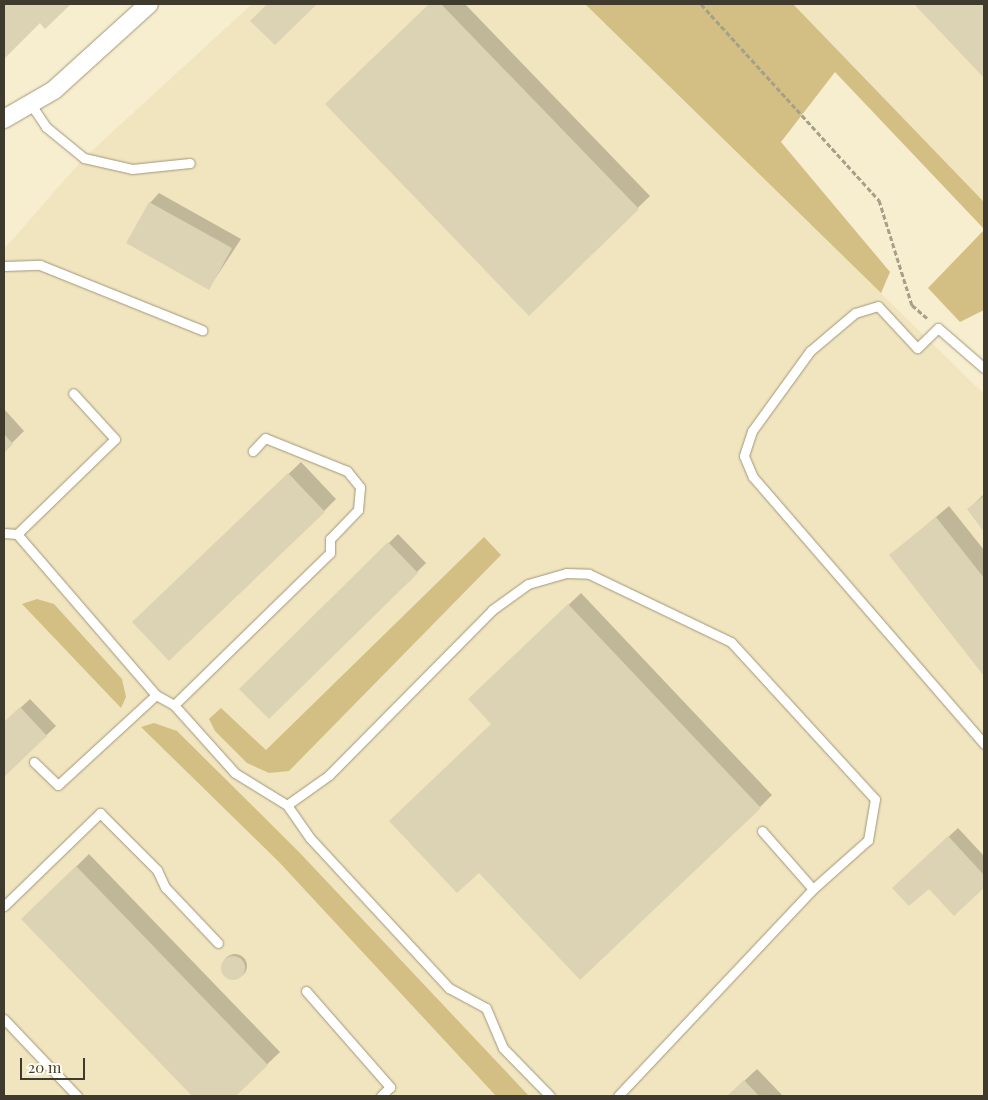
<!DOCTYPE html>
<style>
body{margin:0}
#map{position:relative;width:988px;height:1100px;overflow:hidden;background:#f7edcf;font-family:"Playfair Display",serif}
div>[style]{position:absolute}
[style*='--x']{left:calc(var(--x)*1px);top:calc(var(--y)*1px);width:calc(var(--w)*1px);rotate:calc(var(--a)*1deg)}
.built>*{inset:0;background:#f1e5bf}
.green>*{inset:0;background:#d3bf83}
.shadow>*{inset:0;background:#0003}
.round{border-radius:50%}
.building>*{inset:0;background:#dcd3b5}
.path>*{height:3px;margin-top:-1.5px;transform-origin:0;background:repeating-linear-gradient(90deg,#a69f89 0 5px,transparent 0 7.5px)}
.roads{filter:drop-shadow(0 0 1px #a0977b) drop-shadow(0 0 1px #a0977b)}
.service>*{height:9px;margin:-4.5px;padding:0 4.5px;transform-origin:4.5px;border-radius:4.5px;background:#fff}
.minor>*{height:18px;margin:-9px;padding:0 9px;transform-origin:9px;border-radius:9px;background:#fff}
span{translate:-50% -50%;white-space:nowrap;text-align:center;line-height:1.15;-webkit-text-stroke:5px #fefaee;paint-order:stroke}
.frame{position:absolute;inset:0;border:5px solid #3e3a2e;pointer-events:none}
.scale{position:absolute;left:20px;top:1058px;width:65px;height:22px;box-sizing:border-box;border:2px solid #3e3a2e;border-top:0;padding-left:6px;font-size:15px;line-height:18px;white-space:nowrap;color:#3e3a2e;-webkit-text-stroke:4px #fefaee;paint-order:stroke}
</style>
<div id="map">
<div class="built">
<i style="clip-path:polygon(252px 4px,585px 4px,984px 394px,984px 1096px,4px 1096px,4px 249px,84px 158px)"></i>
<i style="clip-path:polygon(793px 4px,984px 4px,984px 202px)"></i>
</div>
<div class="green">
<i style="clip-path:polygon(585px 4px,793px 4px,984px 202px,984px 229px,835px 72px,781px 142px,890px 272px,881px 293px)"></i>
<i style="clip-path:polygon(984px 230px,984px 310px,960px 322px,928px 288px)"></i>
<i style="clip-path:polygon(484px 537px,501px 555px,289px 771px,269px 773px,247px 763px,215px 731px,209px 719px,221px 708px,266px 750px)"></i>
<i style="clip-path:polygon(37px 599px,54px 604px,122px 679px,126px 697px,121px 708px,22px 604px)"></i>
<i style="clip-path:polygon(154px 723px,177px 731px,299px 852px,529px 1096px,496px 1096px,279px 862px,141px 727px)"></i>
</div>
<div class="shadow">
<i style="clip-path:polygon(4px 4px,69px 4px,45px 27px,40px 21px,4px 57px)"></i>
<i style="clip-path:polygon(431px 4px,465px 4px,650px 196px,529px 314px,327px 104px)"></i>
<i style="clip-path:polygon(916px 4px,984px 4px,984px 76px)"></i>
<i style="clip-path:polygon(159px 193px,241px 239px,209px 288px,150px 203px)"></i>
<i style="clip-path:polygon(4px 409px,24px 431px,4px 451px)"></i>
<i style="clip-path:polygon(301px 462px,336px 499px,324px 511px,146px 610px)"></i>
<i style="clip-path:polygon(984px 494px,984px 530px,969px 509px)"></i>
<i style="clip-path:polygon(949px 506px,984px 550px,984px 674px,891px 555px)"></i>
<i style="clip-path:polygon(398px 534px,426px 563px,269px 718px,241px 689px)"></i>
<i style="clip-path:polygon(581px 593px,772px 795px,760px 807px,492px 724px,482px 687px)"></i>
<i style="clip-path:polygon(30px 699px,56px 726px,4px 776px,4px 723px)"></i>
<i style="clip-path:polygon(958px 828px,984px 856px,984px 886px,954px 914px,929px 887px,903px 879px)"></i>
<i style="clip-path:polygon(89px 854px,280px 1052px,234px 1096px,194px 1096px,23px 919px)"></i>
<i class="round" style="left:223px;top:954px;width:24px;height:24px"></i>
<i style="clip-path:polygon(757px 1069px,783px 1096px,728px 1096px)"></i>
</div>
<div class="building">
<i style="clip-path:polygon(4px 4px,71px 4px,45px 29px,40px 23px,4px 59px)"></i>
<i style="clip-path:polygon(267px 4px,317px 4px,275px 45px,250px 21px)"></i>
<i style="clip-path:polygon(429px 4px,441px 4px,639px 209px,529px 316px,325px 104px)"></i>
<i style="clip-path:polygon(914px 4px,984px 4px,984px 78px)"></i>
<i style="clip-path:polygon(149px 202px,232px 248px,209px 290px,126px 243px)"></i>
<i style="clip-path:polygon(4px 434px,13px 444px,4px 453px)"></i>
<i style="clip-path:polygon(288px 473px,325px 512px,169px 661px,132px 622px)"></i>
<i style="clip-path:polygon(984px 496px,984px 532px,967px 509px)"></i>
<i style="clip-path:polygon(936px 517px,984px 578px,984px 676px,889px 555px)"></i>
<i style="clip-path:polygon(388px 542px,418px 573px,269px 719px,239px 689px)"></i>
<i style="clip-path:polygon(568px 604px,761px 808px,580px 980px,479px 873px,457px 893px,389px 821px,491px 724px,468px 699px)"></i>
<i style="clip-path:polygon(20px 707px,47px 736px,4px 777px,4px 722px)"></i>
<i style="clip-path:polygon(948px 836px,984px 875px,984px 888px,954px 916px,929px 889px,909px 906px,892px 888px)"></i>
<i style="clip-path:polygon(76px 866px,268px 1065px,236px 1096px,192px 1096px,21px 919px)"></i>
<i class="round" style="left:221px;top:956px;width:24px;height:24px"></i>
<i style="clip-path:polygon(744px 1080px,759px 1096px,727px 1096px)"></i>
</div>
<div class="path">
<i style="--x:701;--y:4;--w:265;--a:47.8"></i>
<i style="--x:879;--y:200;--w:110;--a:72.6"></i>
<i style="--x:912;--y:305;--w:20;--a:41"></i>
</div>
<div class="roads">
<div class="service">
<i style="--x:32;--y:106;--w:25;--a:56"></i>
<i style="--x:46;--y:127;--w:49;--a:39.2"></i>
<i style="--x:84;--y:158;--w:49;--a:12.9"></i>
<i style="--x:132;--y:169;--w:58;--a:-5.9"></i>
<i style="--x:4;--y:266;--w:36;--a:-2"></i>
<i style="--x:40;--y:265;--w:175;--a:21.9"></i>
<i style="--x:984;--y:368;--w:61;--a:-139"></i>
<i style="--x:938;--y:328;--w:29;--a:136"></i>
<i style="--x:917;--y:348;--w:57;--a:-132.9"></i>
<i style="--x:878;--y:306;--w:24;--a:163"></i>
<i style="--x:855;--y:313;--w:59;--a:139.8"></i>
<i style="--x:810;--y:351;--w:99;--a:125.9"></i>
<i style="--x:752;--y:431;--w:26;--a:108"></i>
<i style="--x:744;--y:456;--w:23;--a:67"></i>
<i style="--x:753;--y:477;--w:353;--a:49.1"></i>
<i style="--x:4;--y:533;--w:13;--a:4"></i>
<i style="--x:17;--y:534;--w:213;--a:49.2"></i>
<i style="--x:156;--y:695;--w:21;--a:29"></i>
<i style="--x:174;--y:705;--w:91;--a:48.1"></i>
<i style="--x:235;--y:773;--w:61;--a:31.6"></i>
<i style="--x:287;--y:805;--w:40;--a:55.1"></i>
<i style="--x:310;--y:838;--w:205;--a:47.2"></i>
<i style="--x:449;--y:988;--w:42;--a:28.4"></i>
<i style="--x:486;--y:1008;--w:43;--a:67"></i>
<i style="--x:503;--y:1048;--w:67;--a:45.6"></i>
<i style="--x:17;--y:534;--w:136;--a:-44.1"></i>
<i style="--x:115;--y:439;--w:62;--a:-132.4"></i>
<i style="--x:174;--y:705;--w:218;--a:-44.3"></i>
<i style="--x:330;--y:553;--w:14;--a:-90"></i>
<i style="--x:330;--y:539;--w:40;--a:-46"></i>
<i style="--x:358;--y:510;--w:23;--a:-85"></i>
<i style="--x:360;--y:487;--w:21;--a:-129"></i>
<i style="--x:347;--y:471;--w:88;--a:-158.1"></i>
<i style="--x:265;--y:438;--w:18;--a:133"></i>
<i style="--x:34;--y:762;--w:33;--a:44"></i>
<i style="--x:58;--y:785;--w:133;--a:-42.6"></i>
<i style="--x:287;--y:805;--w:52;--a:-35.5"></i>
<i style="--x:329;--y:775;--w:232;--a:-45.3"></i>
<i style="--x:492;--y:610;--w:44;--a:-35.8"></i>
<i style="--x:528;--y:584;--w:40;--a:-16"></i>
<i style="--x:566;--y:573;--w:23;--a:2"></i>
<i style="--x:589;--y:574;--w:157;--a:25.6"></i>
<i style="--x:731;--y:642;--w:213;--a:47.5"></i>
<i style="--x:875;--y:799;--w:42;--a:99.7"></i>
<i style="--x:868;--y:840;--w:74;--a:138.3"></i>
<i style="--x:813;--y:889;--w:284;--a:133.3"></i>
<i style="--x:762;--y:831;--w:77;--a:48.7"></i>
<i style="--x:4;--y:906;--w:134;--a:-44.1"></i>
<i style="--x:100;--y:813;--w:81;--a:45"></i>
<i style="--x:157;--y:870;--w:19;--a:65"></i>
<i style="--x:165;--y:887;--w:77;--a:46.6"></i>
<i style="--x:306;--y:991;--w:128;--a:48.8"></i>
<i style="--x:390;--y:1087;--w:13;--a:135"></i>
<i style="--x:4;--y:1019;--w:106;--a:46.5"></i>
</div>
<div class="minor">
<i style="--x:4;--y:119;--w:58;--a:-30.1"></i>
<i style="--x:54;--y:90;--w:128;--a:-42.2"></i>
</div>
</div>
<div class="frame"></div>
<div class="scale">20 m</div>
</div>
